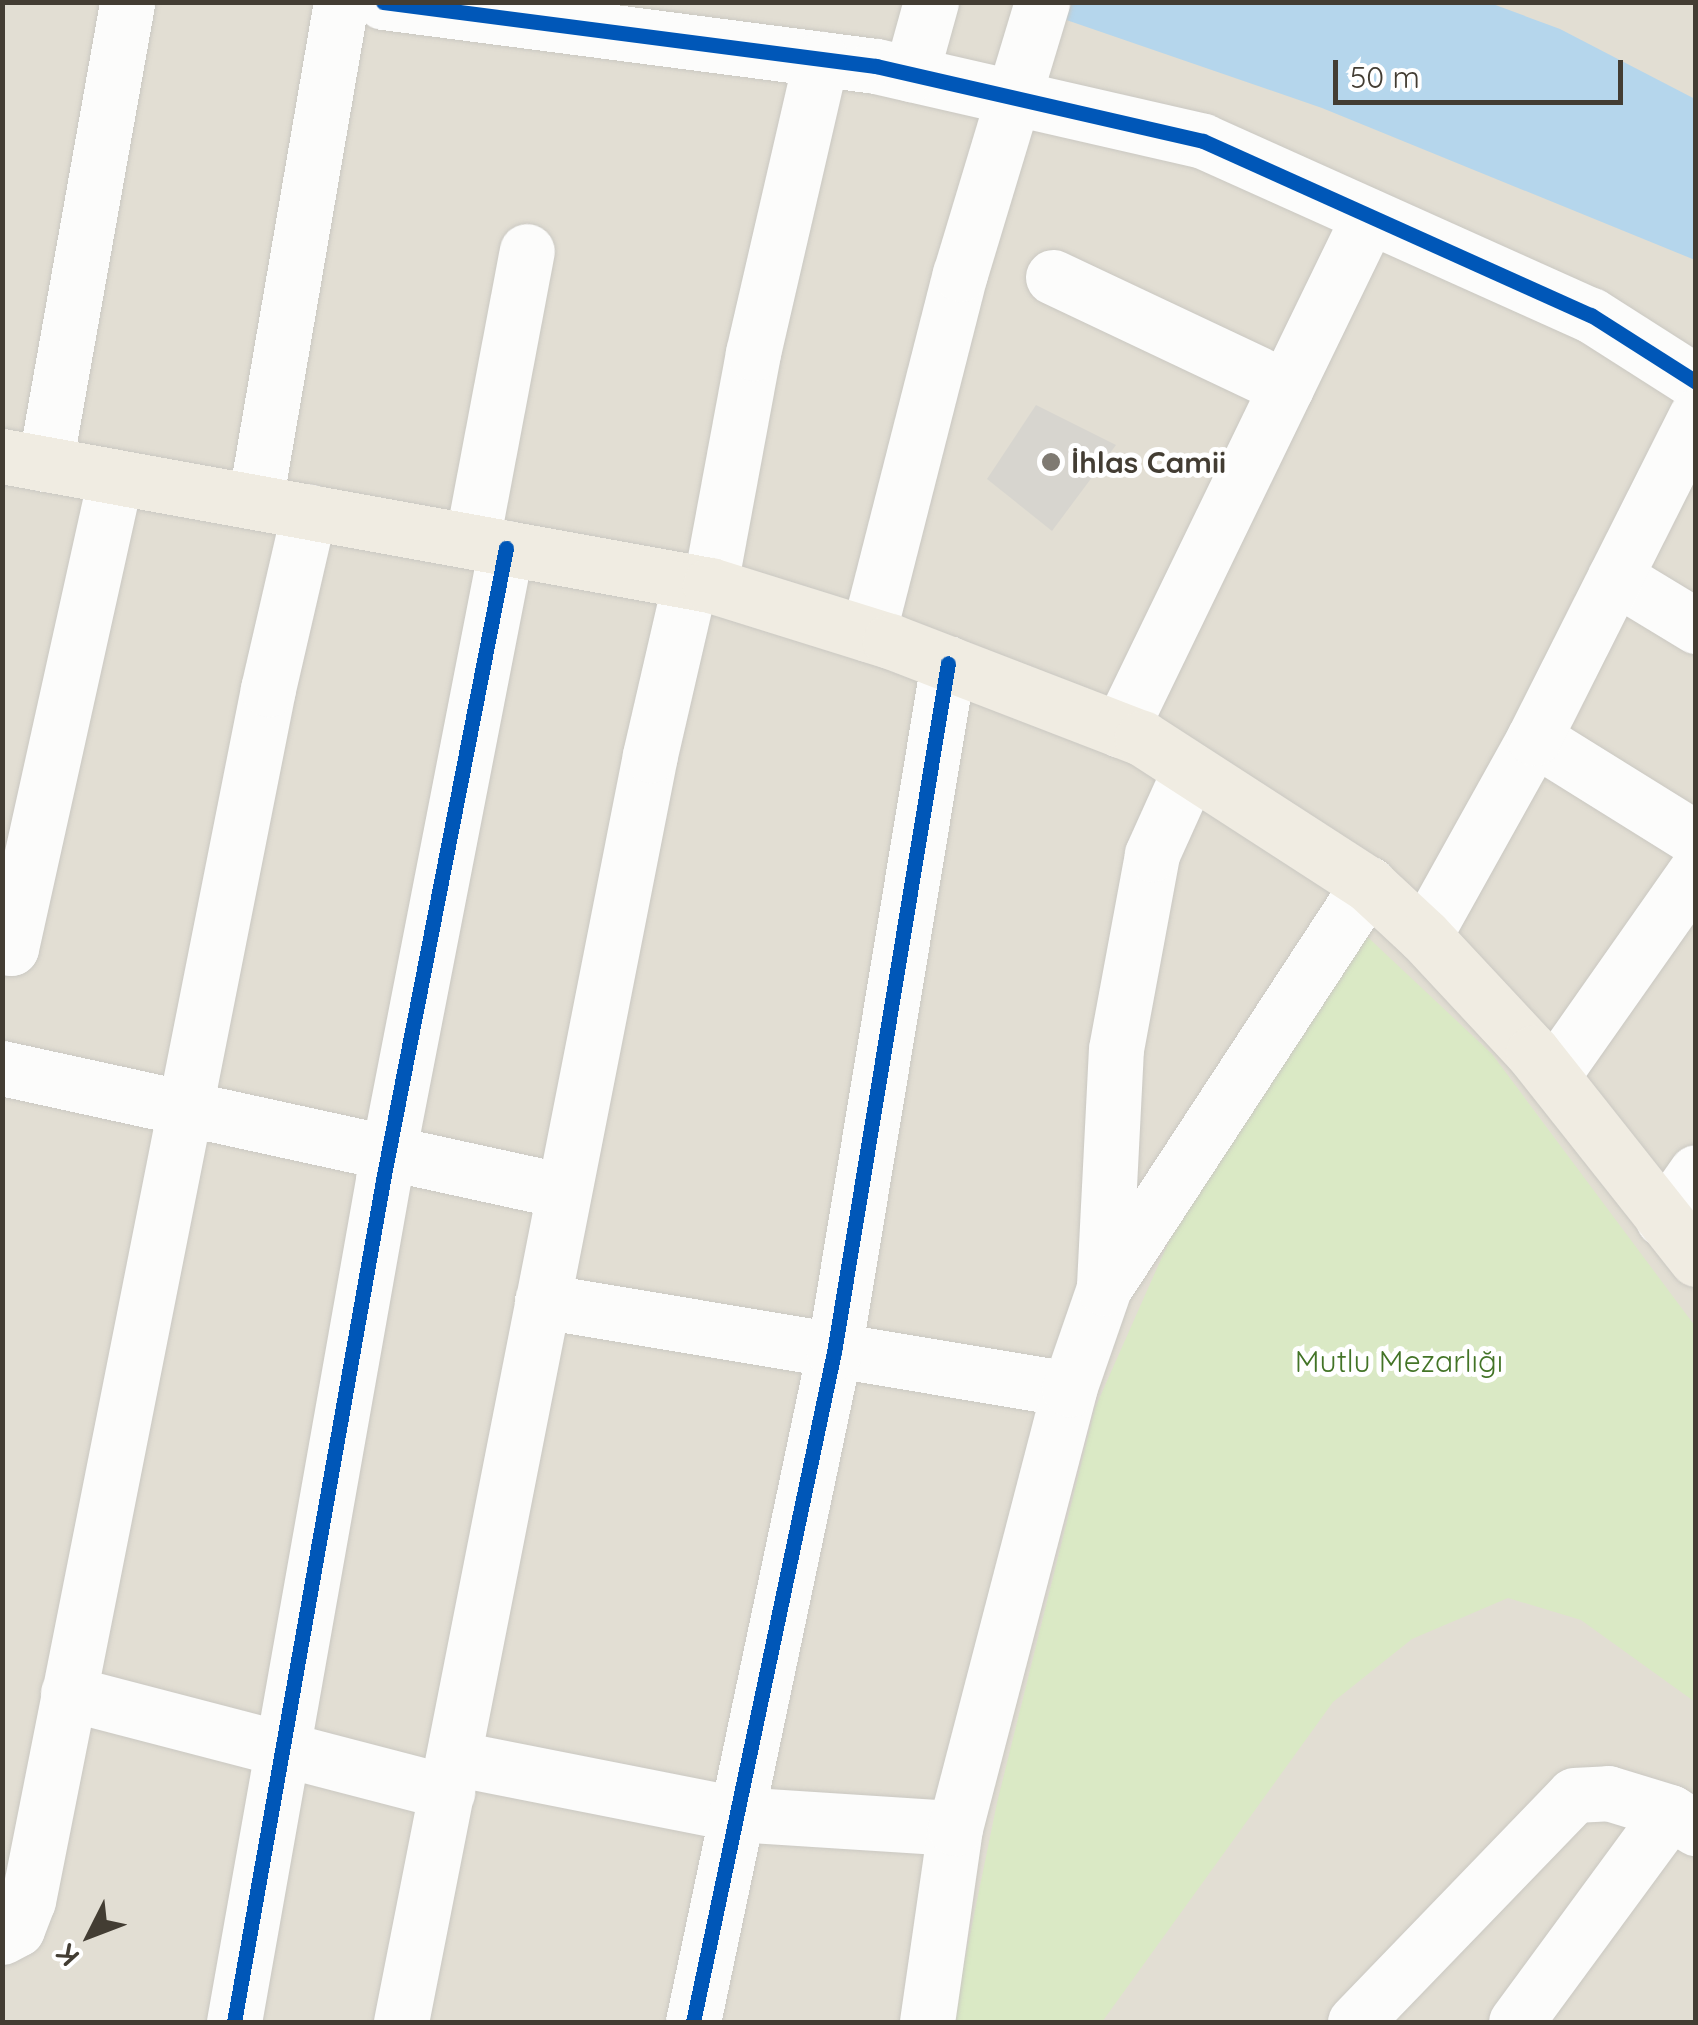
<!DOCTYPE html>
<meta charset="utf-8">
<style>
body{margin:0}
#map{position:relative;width:1698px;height:2025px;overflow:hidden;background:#eeece6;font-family:Quicksand,sans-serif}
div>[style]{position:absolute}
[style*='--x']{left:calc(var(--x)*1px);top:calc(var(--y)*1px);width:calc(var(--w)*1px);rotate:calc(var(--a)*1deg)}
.residential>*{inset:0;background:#e2ded3}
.green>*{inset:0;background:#dae9c5}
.water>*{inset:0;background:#b5d6ec}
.building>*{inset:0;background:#d7d5cf}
.roads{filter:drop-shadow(0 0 2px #cac8c2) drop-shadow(0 0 2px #cac8c2)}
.minor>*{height:55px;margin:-27.5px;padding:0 27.5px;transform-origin:27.5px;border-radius:27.5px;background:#fcfcfb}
.major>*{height:55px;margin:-27.5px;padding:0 27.5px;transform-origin:27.5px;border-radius:27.5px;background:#f0ece2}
.cycleway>*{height:15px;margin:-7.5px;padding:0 7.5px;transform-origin:7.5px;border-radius:7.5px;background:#0057b8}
.dots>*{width:28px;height:28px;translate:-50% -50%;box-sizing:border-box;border:5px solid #fff;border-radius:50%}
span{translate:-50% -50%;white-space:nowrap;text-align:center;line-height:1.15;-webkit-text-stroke:10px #fff;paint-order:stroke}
.poi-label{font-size:30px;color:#433d33;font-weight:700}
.left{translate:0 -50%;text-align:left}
.park-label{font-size:30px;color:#437427}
.frame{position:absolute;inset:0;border:5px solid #433d33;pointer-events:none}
.north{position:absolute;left:40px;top:1885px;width:100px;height:100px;-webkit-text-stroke:8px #fff;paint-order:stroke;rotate:228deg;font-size:28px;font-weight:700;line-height:40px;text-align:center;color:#433d33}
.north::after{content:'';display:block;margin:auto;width:35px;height:45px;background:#433d33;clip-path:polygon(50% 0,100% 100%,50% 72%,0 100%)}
.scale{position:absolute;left:1333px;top:60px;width:290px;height:45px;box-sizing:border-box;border:5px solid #433d33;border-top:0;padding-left:12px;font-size:30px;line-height:35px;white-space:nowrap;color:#433d33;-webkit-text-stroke:8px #fff;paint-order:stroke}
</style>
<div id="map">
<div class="residential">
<i style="clip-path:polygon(3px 3px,1695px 3px,1695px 2022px,3px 2022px)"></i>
</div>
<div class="green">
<i style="clip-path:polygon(1357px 927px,1492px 1054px,1695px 1326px,1695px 1702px,1581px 1620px,1508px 1598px,1412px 1639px,1333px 1702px,1102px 2022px,952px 2022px,997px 1803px,1095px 1408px,1197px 1178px)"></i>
</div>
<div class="water">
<i style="clip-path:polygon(1017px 3px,1490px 3px,1560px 29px,1695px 99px,1695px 260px,1322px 108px)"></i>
</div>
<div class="building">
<i style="clip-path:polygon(1036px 405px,1116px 445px,1052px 531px,987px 479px)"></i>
</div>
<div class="roads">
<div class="minor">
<i style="--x:383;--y:2;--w:497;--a:7.4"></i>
<i style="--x:876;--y:66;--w:335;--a:12.9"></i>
<i style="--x:1203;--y:141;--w:425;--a:24.2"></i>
<i style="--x:1591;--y:315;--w:125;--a:32.5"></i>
<i style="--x:911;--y:74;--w:75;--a:-74.5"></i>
<i style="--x:1053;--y:277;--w:258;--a:25.3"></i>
<i style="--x:45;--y:464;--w:469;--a:-79.9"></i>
<i style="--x:255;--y:502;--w:507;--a:-80.24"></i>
<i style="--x:472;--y:541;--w:295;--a:-79.3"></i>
<i style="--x:1615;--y:577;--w:95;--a:31.2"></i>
<i style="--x:710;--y:585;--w:236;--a:-79.5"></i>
<i style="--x:753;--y:353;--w:302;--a:-77"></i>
<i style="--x:868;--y:634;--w:372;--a:-75.7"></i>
<i style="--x:960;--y:274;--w:284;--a:-73.2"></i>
<i style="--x:1120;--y:730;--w:571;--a:-64.15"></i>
<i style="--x:1534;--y:738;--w:191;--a:31.9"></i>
<i style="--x:1424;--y:936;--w:227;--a:-60.9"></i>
<i style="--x:1534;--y:738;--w:360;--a:-63.3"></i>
<i style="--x:2;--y:947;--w:9;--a:6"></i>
<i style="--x:11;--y:948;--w:482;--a:-77.5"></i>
<i style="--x:2;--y:1068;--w:575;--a:12.35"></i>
<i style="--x:1552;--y:1076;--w:251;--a:-54.9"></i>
<i style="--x:1663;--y:1219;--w:57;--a:-54.9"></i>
<i style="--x:1104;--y:1285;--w:236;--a:-87.1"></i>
<i style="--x:1116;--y:1049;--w:198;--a:-79.5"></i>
<i style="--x:1152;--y:854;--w:88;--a:-65.8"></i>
<i style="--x:542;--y:1301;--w:534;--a:9.48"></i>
<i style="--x:68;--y:1693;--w:392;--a:14.6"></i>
<i style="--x:454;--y:1758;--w:288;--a:11.2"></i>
<i style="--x:736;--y:1814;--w:219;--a:3.7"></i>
<i style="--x:2;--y:1937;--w:17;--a:-28"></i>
<i style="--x:17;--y:1929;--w:30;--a:-69"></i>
<i style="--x:28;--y:1901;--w:1236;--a:-78.8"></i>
<i style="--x:268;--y:689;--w:182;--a:-77"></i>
<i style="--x:234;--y:2022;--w:855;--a:-79.96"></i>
<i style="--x:383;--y:1180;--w:644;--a:-78.99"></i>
<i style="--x:401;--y:2022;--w:1291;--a:-78.88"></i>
<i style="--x:650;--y:755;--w:178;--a:-77"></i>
<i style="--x:693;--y:2022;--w:685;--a:-78.12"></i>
<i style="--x:834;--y:1352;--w:698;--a:-80.61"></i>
<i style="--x:927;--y:2022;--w:196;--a:-81.8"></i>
<i style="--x:955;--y:1828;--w:454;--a:-75.4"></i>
<i style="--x:1069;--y:1389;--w:107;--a:-70.9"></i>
<i style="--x:1104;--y:1288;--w:483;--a:-56.8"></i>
<i style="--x:1355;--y:2022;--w:315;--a:-46"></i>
<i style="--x:1574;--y:1795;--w:34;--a:-3"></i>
<i style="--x:1608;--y:1793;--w:65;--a:17"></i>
<i style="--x:1670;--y:1812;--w:31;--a:32"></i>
<i style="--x:1516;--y:2022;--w:260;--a:-53.7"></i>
</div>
<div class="major">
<i style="--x:2;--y:456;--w:720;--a:10.33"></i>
<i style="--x:710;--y:585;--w:189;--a:17.3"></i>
<i style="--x:890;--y:641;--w:270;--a:21.1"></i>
<i style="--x:1142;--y:738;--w:269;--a:32.9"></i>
<i style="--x:1368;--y:884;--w:76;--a:42.9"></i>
<i style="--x:1424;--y:936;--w:160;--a:47"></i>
<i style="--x:1533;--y:1053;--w:263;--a:51.6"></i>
</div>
</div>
<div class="cycleway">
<i style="--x:383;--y:2;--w:497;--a:7.4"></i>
<i style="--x:876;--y:66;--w:335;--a:12.9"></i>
<i style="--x:1203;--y:141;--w:425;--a:24.2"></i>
<i style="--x:1591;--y:315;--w:125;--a:32.5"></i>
<i style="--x:234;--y:2022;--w:855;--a:-79.96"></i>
<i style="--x:383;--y:1180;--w:644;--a:-78.99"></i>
<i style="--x:693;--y:2022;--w:685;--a:-78.12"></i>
<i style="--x:834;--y:1352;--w:698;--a:-80.61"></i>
</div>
<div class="dots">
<i style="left:1051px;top:462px;background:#7f7a72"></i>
</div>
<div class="poi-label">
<span class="left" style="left:1071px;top:462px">İhlas Camii</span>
</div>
<div class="park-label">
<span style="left:1399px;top:1361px">Mutlu Mezarlığı</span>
</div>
<div class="frame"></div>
<div class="north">K</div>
<div class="scale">50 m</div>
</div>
